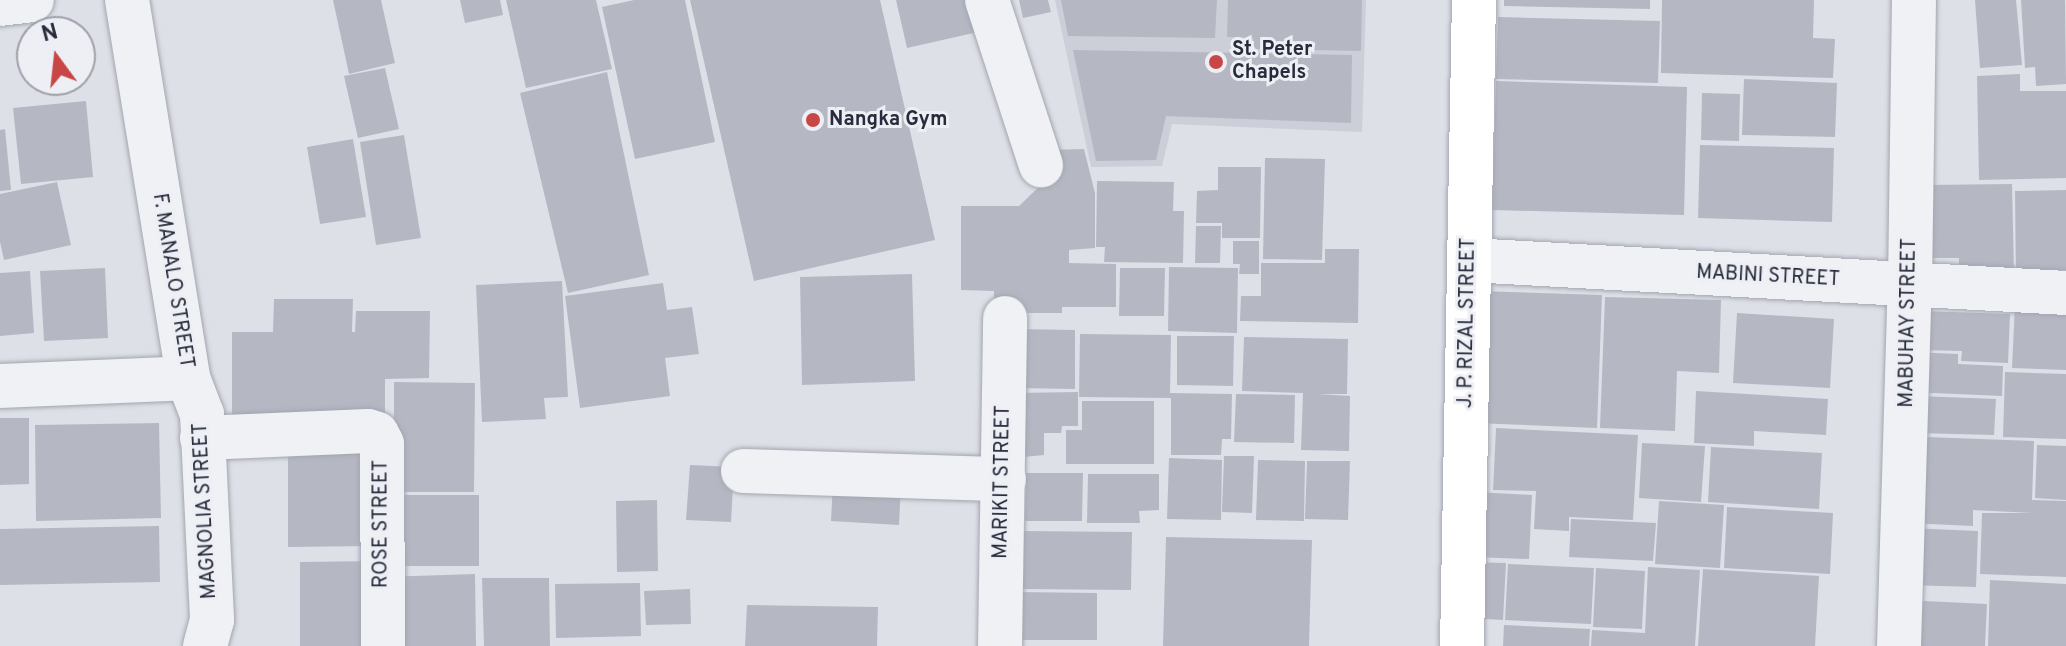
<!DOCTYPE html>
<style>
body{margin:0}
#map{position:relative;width:2066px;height:646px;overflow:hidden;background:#dde0e7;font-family:Overpass,sans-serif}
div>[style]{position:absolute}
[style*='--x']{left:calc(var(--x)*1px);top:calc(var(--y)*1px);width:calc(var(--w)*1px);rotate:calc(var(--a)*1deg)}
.built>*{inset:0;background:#ccced8}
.building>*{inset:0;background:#b5b8c3}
.roads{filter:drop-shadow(0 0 2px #a3a6b0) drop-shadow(0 0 2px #a3a6b0)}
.minor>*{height:44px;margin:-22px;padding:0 22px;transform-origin:22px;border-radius:22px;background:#f0f1f5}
.major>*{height:44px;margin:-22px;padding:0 22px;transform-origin:22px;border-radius:22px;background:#fff}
.dots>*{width:22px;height:22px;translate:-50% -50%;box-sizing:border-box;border:4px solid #edeff4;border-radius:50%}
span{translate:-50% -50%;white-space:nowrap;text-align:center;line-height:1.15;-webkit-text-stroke:6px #edeff4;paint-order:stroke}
.poi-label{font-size:20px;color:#272c3c;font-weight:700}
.left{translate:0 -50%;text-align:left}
.street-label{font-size:20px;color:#272c3c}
.north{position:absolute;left:16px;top:16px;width:80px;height:80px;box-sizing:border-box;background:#edeff4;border:2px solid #9ea1aa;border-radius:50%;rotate:345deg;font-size:22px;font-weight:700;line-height:32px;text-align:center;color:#272c3c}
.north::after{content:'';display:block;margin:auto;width:28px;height:36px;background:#c84746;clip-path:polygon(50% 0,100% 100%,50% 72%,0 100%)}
</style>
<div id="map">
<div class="built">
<i style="clip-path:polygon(1055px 0,1366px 0,1362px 132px,1172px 124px,1162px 166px,1091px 167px)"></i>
</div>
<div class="building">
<i style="clip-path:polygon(333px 0,381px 0,395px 63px,349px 74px)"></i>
<i style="clip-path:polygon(460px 0,500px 0,503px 15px,465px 23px)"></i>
<i style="clip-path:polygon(506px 0,596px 0,612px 69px,526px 88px)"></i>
<i style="clip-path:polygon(634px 0,685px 0,715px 142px,635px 159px,602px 7px)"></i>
<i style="clip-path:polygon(690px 0,880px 0,935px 240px,754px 281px)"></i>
<i style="clip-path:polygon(896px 0,971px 0,978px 32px,907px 48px)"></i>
<i style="clip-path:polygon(1019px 0,1048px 0,1051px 12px,1023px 18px)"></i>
<i style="clip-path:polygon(1061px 0,1217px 0,1215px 38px,1068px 36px)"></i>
<i style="clip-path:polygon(1228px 0,1362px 0,1361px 51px,1253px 49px,1253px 38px,1227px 37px)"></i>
<i style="clip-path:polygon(1504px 0,1650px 0,1650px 9px,1504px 6px)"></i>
<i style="clip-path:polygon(1662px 0,1814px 0,1813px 38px,1835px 39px,1833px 78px,1661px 73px)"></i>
<i style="clip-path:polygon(1975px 0,2016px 0,2022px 65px,1980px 68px)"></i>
<i style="clip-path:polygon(2021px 0,2065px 0,2066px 84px,2036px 86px,2035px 67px,2025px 68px)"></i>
<i style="clip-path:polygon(1498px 17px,1660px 21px,1658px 83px,1496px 79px)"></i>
<i style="clip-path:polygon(1073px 50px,1352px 55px,1351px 123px,1166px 116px,1156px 160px,1096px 161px)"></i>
<i style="clip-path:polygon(385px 68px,399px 129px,358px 138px,344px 76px)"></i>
<i style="clip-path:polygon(607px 72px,649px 275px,568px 293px,520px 93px)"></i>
<i style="clip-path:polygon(2020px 74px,2020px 91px,2066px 91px,2066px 178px,1979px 180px,1977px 76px)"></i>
<i style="clip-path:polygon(1744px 79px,1837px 83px,1835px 137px,1742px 135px)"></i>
<i style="clip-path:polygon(1496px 81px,1687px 87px,1684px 215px,1492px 210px)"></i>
<i style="clip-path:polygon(1702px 93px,1740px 94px,1739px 141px,1701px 140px)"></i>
<i style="clip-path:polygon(86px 101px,93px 177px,21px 184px,13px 108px)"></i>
<i style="clip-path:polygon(5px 129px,11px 190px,0 191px,0 130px)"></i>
<i style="clip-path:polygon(404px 135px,421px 238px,376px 245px,360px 142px)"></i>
<i style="clip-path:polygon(353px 139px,366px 217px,320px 224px,307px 147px)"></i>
<i style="clip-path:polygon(1700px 145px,1834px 148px,1832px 222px,1698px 218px)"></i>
<i style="clip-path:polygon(1084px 149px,1095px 193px,1095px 248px,1069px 250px,1069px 263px,1116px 264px,1116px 307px,1062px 307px,1062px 313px,994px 313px,994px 291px,961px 290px,961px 206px,1019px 206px,1046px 180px,1045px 150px)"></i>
<i style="clip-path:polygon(1265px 158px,1325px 159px,1322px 260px,1263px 259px)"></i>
<i style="clip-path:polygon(1218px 167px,1261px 167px,1260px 238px,1222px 238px,1222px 223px,1196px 223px,1197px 191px,1218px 190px)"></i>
<i style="clip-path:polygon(1097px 181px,1174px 182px,1173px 211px,1184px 211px,1183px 263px,1104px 262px,1105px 247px,1096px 247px)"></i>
<i style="clip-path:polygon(57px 182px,71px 245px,4px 260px,0 242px,0 194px)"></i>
<i style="clip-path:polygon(2012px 184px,2014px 273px,1959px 274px,1959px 258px,1927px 258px,1926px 185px)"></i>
<i style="clip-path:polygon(2066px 190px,2066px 270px,2044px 270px,2016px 278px,2015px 191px)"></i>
<i style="clip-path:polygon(1196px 226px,1221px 226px,1220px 263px,1195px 263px)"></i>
<i style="clip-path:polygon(1233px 241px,1259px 241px,1259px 274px,1239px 274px,1240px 264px,1233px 264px)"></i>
<i style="clip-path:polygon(1325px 249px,1359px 249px,1358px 323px,1240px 321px,1241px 296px,1261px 296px,1261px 263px,1325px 263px)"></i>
<i style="clip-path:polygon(1169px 267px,1238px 268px,1237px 333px,1168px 331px)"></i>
<i style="clip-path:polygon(105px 268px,108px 338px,44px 341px,40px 271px)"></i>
<i style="clip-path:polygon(1120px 268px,1165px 268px,1164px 316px,1119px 316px)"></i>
<i style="clip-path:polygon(30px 271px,34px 333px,0 336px,0 273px)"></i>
<i style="clip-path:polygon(912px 274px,915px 381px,802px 385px,800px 277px)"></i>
<i style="clip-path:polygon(562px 281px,568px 397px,544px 398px,546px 419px,482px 422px,476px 285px)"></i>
<i style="clip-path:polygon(663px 283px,667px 310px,692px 307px,699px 354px,665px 358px,670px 396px,580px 408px,565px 296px)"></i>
<i style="clip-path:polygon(1479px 291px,1602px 295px,1597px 428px,1474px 423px)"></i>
<i style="clip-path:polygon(1605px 297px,1721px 300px,1719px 373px,1677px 371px,1675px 431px,1600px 428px)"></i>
<i style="clip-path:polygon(274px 299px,353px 299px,352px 332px,355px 332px,356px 311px,430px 311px,429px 378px,385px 379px,385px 415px,232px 415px,232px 332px,273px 332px)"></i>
<i style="clip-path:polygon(2015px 304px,2066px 307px,2066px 370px,2012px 368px)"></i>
<i style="clip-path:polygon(1922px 311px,2010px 314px,2008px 363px,1961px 361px,1962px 351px,1921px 350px)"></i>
<i style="clip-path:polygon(1737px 313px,1834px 319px,1830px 388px,1733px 383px)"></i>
<i style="clip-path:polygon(1015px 329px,1075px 330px,1075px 389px,1014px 388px)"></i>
<i style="clip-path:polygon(1080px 334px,1171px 335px,1170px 393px,1232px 394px,1231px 439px,1222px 439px,1221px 455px,1171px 455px,1171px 398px,1079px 397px)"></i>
<i style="clip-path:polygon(1177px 336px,1234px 336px,1233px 386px,1177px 385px)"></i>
<i style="clip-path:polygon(1244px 337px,1348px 339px,1347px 394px,1317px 394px,1350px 396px,1349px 451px,1301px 450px,1303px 393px,1242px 391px)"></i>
<i style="clip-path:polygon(1912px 352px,1958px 354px,1958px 364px,2003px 366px,2002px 396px,1910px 392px)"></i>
<i style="clip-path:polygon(2005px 372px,2066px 374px,2066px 439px,2003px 437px)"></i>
<i style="clip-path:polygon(394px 382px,475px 383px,474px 492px,394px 492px)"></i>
<i style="clip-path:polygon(1696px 391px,1828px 399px,1826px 435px,1754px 431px,1754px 446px,1694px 443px)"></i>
<i style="clip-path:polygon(1078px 392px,1078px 426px,1062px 426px,1061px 433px,1044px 433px,1044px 455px,1013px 458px,1014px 393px)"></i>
<i style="clip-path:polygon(1236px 394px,1295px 395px,1294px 443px,1234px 442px)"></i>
<i style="clip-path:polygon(1918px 396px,1996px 399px,1994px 435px,1916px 433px)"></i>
<i style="clip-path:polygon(1082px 401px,1154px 401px,1154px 464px,1066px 464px,1066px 430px,1082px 430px)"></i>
<i style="clip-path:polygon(0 418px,29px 418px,29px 484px,0 485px)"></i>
<i style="clip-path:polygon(159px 423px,161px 518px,36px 521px,35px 425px)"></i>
<i style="clip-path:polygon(1496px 428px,1638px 435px,1633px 520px,1569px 517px,1569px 531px,1534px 529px,1536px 491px,1493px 490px)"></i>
<i style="clip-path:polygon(1926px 437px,2034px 441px,2032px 500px,2066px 501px,2066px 577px,1980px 574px,1982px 513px,2032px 513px,1973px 510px,1973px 526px,1908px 523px)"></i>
<i style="clip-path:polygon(1642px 443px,1705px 446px,1701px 502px,1639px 498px)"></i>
<i style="clip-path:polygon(2037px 445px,2066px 446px,2066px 500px,2035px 498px)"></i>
<i style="clip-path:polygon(1711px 447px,1822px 453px,1819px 509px,1708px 502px)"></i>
<i style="clip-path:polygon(371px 453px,372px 546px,288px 547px,288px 454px)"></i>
<i style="clip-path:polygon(1224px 456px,1254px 456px,1252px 513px,1222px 512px)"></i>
<i style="clip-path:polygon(1169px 458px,1222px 460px,1221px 520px,1167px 519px)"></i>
<i style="clip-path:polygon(1258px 460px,1305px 461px,1304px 521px,1256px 520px)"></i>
<i style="clip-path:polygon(1307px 461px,1350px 461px,1348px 520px,1305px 519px)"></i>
<i style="clip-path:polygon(690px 465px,734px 467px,731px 522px,686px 520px)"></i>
<i style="clip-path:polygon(1026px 473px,1083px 473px,1082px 521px,1025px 521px)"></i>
<i style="clip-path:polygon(1088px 474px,1159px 474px,1159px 510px,1139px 511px,1140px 523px,1087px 523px)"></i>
<i style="clip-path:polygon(833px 481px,901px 485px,899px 525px,831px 521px)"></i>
<i style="clip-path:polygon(1477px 492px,1532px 495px,1529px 559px,1474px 557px)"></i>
<i style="clip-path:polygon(393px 495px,479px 495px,479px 566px,392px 566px)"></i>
<i style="clip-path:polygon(657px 500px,658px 571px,617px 572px,616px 501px)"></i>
<i style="clip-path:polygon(1659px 501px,1724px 505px,1720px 568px,1655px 564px)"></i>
<i style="clip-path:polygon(1727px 507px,1833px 513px,1830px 574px,1724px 568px)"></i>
<i style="clip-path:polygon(1571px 519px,1656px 523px,1653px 561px,1569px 557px)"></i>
<i style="clip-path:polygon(159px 526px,160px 582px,0 585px,0 529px)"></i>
<i style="clip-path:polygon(1908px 528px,1978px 531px,1976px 587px,1906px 585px)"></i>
<i style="clip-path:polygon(1022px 531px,1132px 532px,1131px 590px,1021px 589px)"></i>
<i style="clip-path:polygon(1166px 537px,1312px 540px,1309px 646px,1163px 646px)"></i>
<i style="clip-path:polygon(376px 561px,377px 646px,300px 646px,300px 562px)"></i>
<i style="clip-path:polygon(1471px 562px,1506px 563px,1503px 620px,1468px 618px)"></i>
<i style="clip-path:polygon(1508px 564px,1594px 568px,1591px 624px,1505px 620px)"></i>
<i style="clip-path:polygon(1648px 567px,1700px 570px,1695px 646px,1591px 646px,1592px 630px,1645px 633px)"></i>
<i style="clip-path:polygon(1596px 568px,1645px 571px,1642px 629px,1593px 627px)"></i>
<i style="clip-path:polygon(1703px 569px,1819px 576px,1815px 646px,1698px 646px)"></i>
<i style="clip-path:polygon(475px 574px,476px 646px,384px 646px,383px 577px)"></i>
<i style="clip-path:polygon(482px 578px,549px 578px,550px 646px,484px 646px)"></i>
<i style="clip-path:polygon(1990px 580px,2066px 584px,2066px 646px,1988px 646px)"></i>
<i style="clip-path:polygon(640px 583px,641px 636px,556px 638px,555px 584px)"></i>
<i style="clip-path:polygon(690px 589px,691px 624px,646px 625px,644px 591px)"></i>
<i style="clip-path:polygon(1014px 592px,1097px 593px,1097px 640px,1013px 640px)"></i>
<i style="clip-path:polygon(1904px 600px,1987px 604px,1985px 646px,1902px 646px)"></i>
<i style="clip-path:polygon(747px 605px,878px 607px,877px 646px,745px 646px)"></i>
<i style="clip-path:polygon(1504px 625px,1590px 629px,1589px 646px,1503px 646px)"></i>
</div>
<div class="roads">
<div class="minor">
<i style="--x:127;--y:0;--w:383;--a:80.8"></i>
<i style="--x:188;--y:378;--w:39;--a:69"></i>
<i style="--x:202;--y:414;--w:206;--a:87.2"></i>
<i style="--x:212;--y:620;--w:27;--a:105"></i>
<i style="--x:987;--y:0;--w:174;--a:71.9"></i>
<i style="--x:0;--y:4;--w:32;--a:-7"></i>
<i style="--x:1469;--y:260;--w:598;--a:3.16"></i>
<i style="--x:0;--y:386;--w:188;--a:-2.4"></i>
<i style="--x:202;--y:438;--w:166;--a:-2.4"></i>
<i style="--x:368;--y:431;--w:9;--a:18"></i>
<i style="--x:377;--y:434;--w:11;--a:63"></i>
<i style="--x:382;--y:444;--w:202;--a:89.7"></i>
<i style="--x:743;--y:471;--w:261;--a:1.8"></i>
<i style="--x:1000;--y:646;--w:328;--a:-89.1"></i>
<i style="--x:1899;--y:646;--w:361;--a:-88.3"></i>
<i style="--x:1910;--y:285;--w:285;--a:-89.2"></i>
</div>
<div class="major">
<i style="--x:1462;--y:646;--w:646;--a:-88.94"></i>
</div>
</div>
<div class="dots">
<i style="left:1216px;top:62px;background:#c84746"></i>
<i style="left:813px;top:120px;background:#c84746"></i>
</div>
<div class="poi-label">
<span class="left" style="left:1232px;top:62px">St. Peter<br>Chapels</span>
<span class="left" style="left:829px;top:120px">Nangka Gym</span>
</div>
<div class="street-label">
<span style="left:1768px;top:277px;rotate:3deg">MABINI STREET</span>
<span style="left:172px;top:281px;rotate:81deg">F. MANALO STREET</span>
<span style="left:1468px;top:323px;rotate:-89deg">J. P. RIZAL STREET</span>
<span style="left:1909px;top:323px;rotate:-89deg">MABUHAY STREET</span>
<span style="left:1003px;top:482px;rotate:-89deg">MARIKIT STREET</span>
<span style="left:206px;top:511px;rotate:-93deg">MAGNOLIA STREET</span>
<span style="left:382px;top:524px;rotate:-90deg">ROSE STREET</span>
</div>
<div class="north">N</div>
</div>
